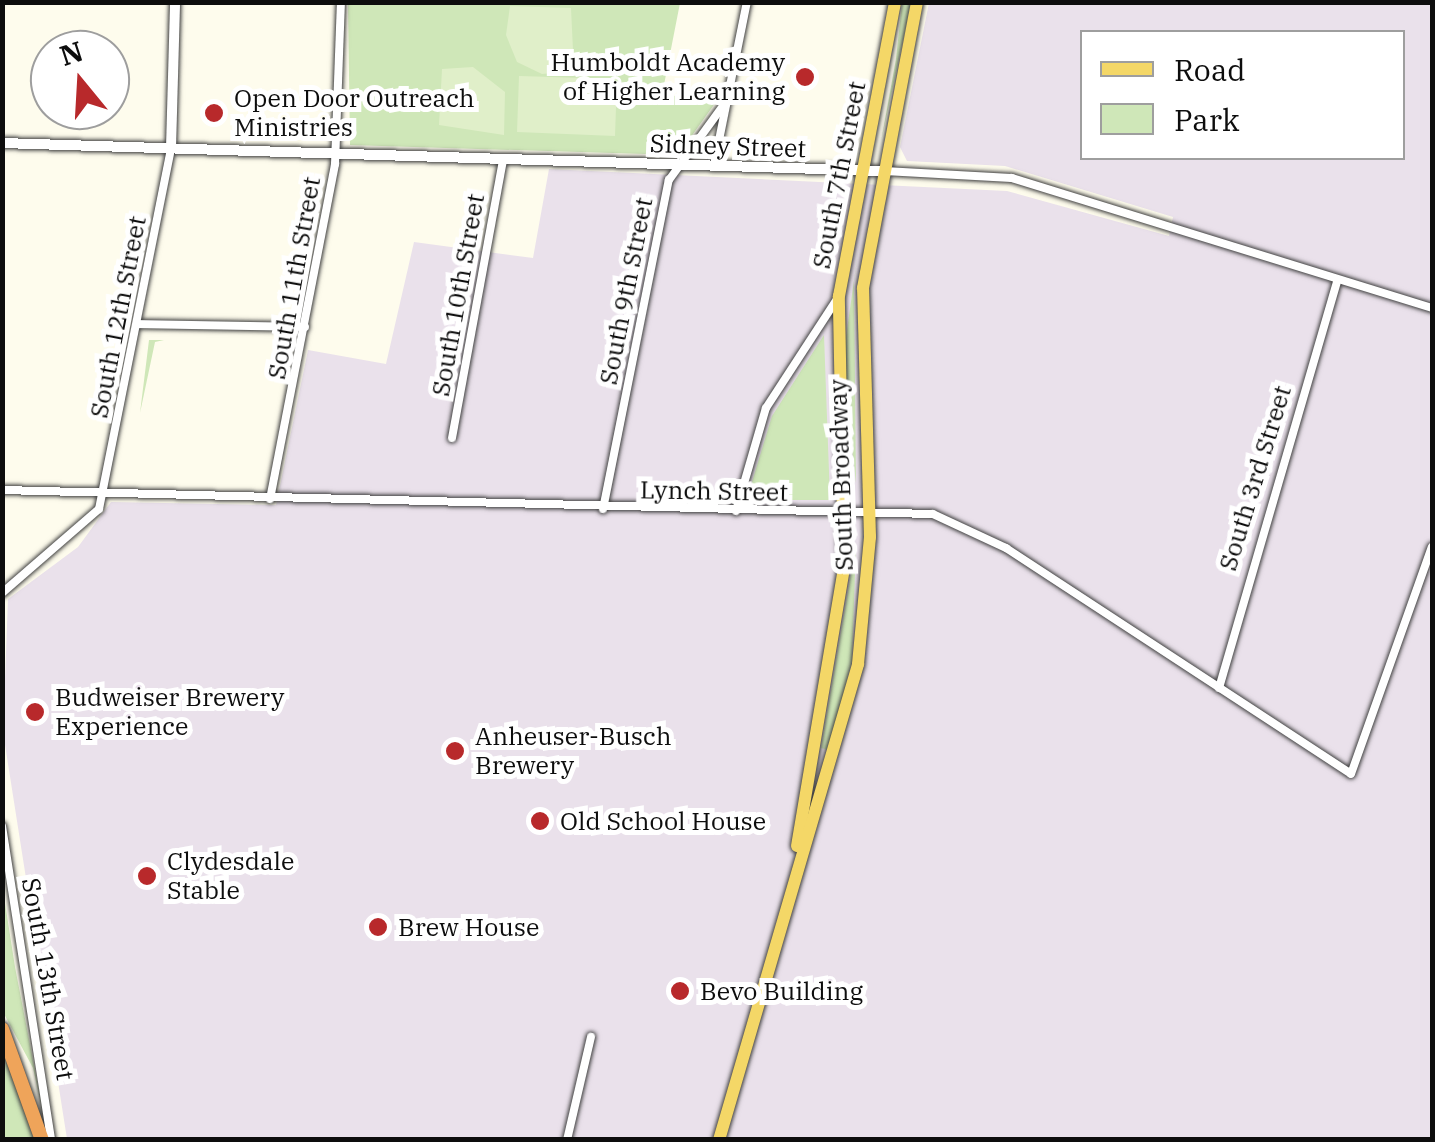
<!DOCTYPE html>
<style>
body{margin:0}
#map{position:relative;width:1435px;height:1142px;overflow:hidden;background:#fefced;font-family:"IBM Plex Serif",serif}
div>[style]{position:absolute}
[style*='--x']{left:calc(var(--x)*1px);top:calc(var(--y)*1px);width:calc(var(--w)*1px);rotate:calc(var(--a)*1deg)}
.industrial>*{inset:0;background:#eae1eb}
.green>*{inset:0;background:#cfe7b8}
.pitch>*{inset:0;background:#e0efc9}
.roads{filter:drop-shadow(0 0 2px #404040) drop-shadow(0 0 2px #404040)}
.minor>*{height:8px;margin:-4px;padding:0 4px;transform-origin:4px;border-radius:4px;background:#fff}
.tertiary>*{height:10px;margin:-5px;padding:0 5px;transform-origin:5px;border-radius:5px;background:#fff}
.primary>*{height:12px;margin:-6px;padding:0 6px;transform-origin:6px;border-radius:6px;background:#f4d767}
.motorway>*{height:14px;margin:-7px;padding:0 7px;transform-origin:7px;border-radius:7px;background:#efa45a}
.dots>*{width:28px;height:28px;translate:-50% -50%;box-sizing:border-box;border:5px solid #fff;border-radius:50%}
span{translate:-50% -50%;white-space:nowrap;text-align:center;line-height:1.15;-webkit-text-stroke:10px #fff;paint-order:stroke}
.poi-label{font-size:25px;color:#0d0d0d}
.right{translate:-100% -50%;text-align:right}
.left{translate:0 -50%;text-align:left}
.street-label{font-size:25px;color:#0d0d0d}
.frame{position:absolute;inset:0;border:5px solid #0d0d0d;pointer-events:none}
.legend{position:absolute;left:1080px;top:30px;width:325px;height:130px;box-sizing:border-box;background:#fff;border:2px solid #9e9e9e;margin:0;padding:12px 18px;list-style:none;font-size:30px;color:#0d0d0d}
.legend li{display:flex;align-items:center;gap:20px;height:50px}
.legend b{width:50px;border:2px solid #9e9e9e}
.north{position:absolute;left:30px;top:30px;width:100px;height:100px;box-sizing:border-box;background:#fff;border:2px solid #9e9e9e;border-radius:50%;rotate:342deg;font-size:28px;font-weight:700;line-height:40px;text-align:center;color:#0d0d0d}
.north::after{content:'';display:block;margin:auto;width:35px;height:45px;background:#b8292b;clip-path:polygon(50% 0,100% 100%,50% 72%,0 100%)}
</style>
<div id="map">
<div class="industrial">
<i style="clip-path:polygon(evenodd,929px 3px,1432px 3px,1432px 1139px,67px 1139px,3px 732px,8px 599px,78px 547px,111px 502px,276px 505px,308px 350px,386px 364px,414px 242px,533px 258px,549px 169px,1007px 191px,1169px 236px,1173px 217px,1005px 166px,907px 161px,900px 147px,929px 3px,1082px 32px,1402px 32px,1402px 158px,1082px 158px,1082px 32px)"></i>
</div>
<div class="green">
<i style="clip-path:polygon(348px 3px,680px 3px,662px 95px,718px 99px,678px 155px,350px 145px)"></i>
<i style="clip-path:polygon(902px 3px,911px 3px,881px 142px,896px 59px)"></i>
<i style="clip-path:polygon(866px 196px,854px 282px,856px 483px,842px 365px)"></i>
<i style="clip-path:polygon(824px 335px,830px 500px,758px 500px,751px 485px,772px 416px)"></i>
<i style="clip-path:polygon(149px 340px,164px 340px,155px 342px,140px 413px)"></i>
<i style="clip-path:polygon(856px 544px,852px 661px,829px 750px,821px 748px)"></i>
<i style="clip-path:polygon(2px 884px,15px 967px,45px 1122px,33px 1068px,3px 1012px)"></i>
<i style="clip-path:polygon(2px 1041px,38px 1139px,3px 1139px)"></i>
</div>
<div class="pitch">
<i style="clip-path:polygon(510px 6px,571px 8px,574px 71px,542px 74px,517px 62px,506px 35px)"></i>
<i style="clip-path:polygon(473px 67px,505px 92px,504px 135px,439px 125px,442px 69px)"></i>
<i style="clip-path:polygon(519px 76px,617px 79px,615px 136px,517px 132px)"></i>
</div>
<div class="roads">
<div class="minor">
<i style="--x:714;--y:165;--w:166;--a:-78.6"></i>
<i style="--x:884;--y:171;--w:128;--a:3.1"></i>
<i style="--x:1012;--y:178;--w:440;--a:17.2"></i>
<i style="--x:137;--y:324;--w:168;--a:1"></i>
<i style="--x:452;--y:438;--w:284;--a:-79.6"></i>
<i style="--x:2;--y:490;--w:931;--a:1.48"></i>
<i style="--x:933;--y:514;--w:81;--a:25"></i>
<i style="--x:1006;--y:548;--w:412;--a:33.2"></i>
<i style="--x:1351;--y:774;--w:241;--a:-70.4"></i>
<i style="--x:270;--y:499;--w:341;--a:-79"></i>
<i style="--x:335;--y:164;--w:162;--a:-87.9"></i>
<i style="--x:603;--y:509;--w:336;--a:-78.7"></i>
<i style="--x:669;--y:180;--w:100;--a:-53.9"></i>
<i style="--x:736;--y:511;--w:107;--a:-73.8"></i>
<i style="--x:766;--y:408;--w:134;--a:-56.9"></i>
<i style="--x:2;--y:593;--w:128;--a:-40.9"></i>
<i style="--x:99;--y:509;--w:368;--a:-78.7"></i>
<i style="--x:1219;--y:688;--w:423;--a:-73.8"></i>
<i style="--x:2;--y:826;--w:318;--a:81.1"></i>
<i style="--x:567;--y:1140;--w:106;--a:-76.9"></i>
</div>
<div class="tertiary">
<i style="--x:2;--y:143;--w:882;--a:1.82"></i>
<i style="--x:171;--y:148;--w:146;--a:-88.4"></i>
</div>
<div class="primary">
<i style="--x:797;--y:846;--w:283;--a:-80.4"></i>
<i style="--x:844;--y:567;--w:271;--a:-91.1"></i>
<i style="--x:839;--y:296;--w:299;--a:-79.2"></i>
<i style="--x:719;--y:1140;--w:496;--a:-73.7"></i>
<i style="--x:858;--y:664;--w:128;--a:-84.6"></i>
<i style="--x:870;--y:537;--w:249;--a:-91.6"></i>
<i style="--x:863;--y:288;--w:291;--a:-79.3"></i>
</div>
<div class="motorway">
<i style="--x:2;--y:1029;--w:118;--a:70.2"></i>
</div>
</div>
<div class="dots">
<i style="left:805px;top:77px;background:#b8292b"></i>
<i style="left:214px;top:113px;background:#b8292b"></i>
<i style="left:35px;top:712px;background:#b8292b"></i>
<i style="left:455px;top:751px;background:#b8292b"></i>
<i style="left:540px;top:821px;background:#b8292b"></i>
<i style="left:147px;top:876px;background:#b8292b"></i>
<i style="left:378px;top:927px;background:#b8292b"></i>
<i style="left:680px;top:991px;background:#b8292b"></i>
</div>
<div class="poi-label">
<span class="right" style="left:785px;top:77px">Humboldt Academy<br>of Higher Learning</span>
<span class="left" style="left:234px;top:113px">Open Door Outreach<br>Ministries</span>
<span class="left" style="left:55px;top:712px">Budweiser Brewery<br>Experience</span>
<span class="left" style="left:475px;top:751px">Anheuser-Busch<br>Brewery</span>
<span class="left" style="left:560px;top:821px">Old School House</span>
<span class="left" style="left:167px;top:876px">Clydesdale<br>Stable</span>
<span class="left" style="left:398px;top:927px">Brew House</span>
<span class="left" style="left:700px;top:991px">Bevo Building</span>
</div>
<div class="street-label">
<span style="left:728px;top:146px;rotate:2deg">Sidney Street</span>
<span style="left:839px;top:175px;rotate:-79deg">South 7th Street</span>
<span style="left:294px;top:278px;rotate:-80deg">South 11th Street</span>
<span style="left:626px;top:291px;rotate:-79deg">South 9th Street</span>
<span style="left:458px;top:295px;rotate:-80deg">South 10th Street</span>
<span style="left:118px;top:317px;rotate:-79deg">South 12th Street</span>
<span style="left:841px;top:475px;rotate:-92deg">South Broadway</span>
<span style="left:1255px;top:478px;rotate:-73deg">South 3rd Street</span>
<span style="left:714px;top:491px;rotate:1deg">Lynch Street</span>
<span style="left:48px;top:979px;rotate:80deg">South 13th Street</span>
</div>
<div class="frame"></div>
<ul class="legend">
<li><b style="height:12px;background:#f4d767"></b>Road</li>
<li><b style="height:28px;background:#cfe7b8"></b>Park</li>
</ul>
<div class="north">N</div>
</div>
